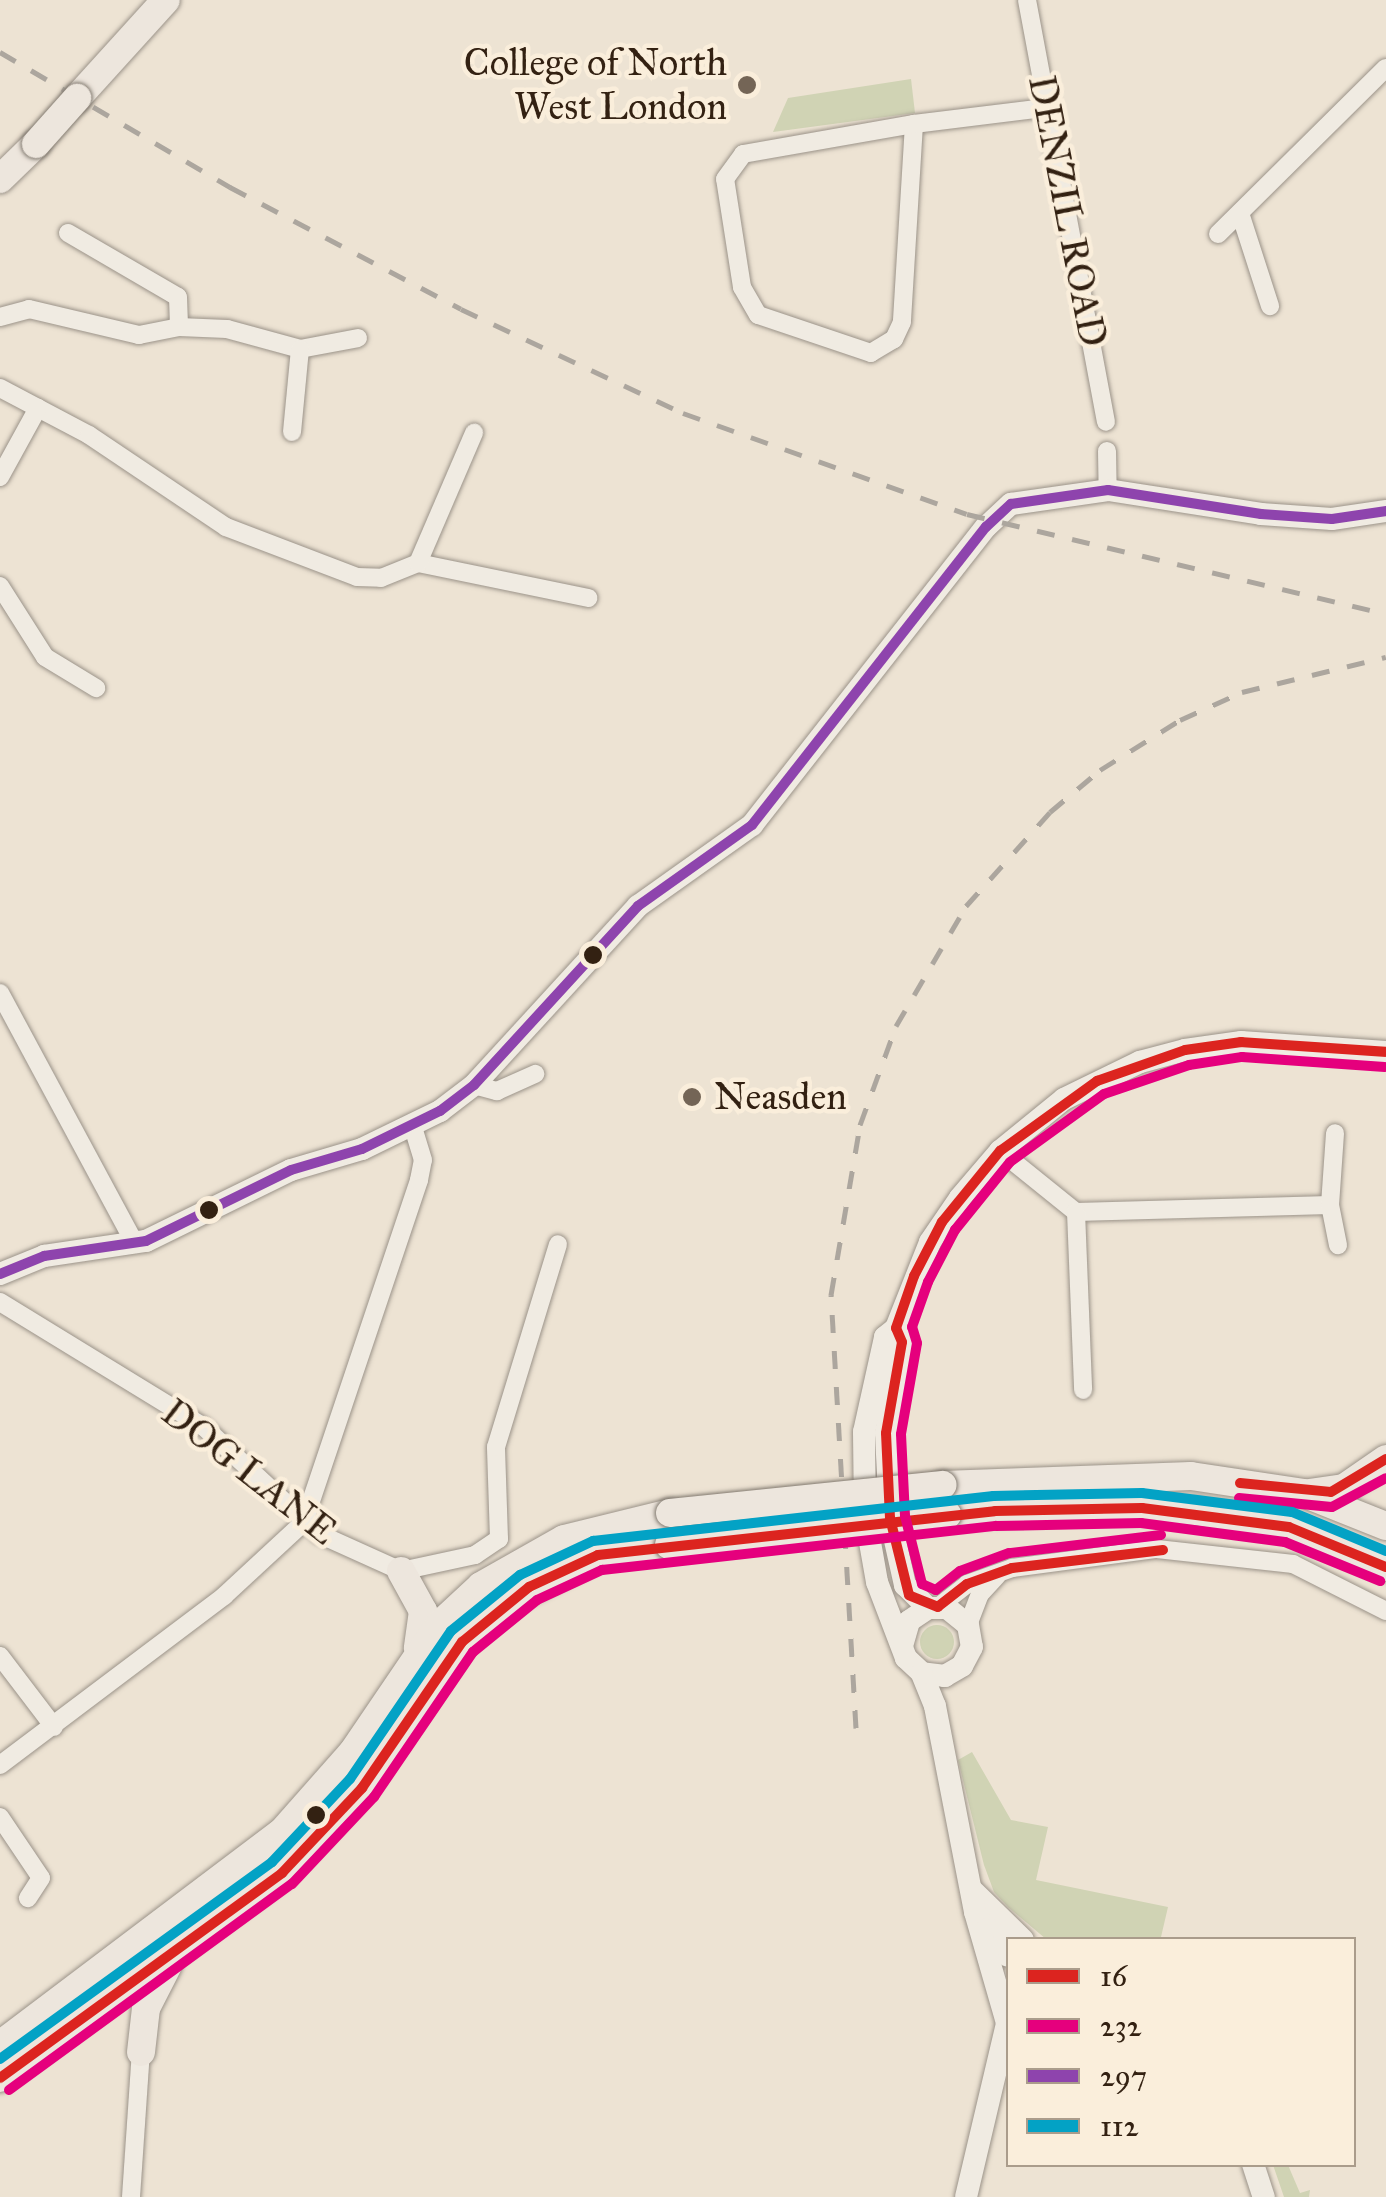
<!DOCTYPE html>
<style>
body{margin:0}
#map{position:relative;width:1386px;height:2197px;overflow:hidden;background:#ede3d3;font-family:"IM FELL Great Primer",serif}
div>[style]{position:absolute}
[style*='--x']{left:calc(var(--x)*1px);top:calc(var(--y)*1px);width:calc(var(--w)*1px);rotate:calc(var(--a)*1deg)}
.green>*{inset:0;background:#d0d3b4}
.round{border-radius:50%}
.roads{filter:drop-shadow(0 0 2px #9b9389) drop-shadow(0 0 2px #9b9389)}
.minor>*{height:18px;margin:-9px;padding:0 9px;transform-origin:9px;border-radius:9px;background:#f0ebe2}
.secondary>*{height:22px;margin:-11px;padding:0 11px;transform-origin:11px;border-radius:11px;background:#f0ebe2}
.primary>*{height:28px;margin:-14px;padding:0 14px;transform-origin:14px;border-radius:14px;background:#ede6dd}
.trunk>*{height:28px;margin:-14px;padding:0 14px;transform-origin:14px;border-radius:14px;background:#ede6dd}
.rail>*{height:5px;margin-top:-2.5px;transform-origin:0;background:repeating-linear-gradient(90deg,#aca69e 0 18px,transparent 0 36px)}
.bridges{filter:drop-shadow(0 0 2px #81796f) drop-shadow(0 0 2px #81796f)}
.primary-bridge>*{height:28px;margin:-14px;padding:0 14px;transform-origin:14px;border-radius:14px;background:#ede6dd}
.trunk-bridge>*{height:28px;margin:-14px;padding:0 14px;transform-origin:14px;border-radius:14px;background:#ede6dd}
.bus-1>*{height:10px;margin:-5px;padding:0 5px;transform-origin:5px;border-radius:5px;background:#dc241f}
.bus-2>*{height:10px;margin:-5px;padding:0 5px;transform-origin:5px;border-radius:5px;background:#e5007d}
.bus-3>*{height:10px;margin:-5px;padding:0 5px;transform-origin:5px;border-radius:5px;background:#8e44ad}
.bus-4>*{height:10px;margin:-5px;padding:0 5px;transform-origin:5px;border-radius:5px;background:#03a2c5}
.dots>*{width:28px;height:28px;translate:-50% -50%;box-sizing:border-box;border:5px solid #faeedb;border-radius:50%}
span{translate:-50% -50%;white-space:nowrap;text-align:center;line-height:1.15;-webkit-text-stroke:9px #faeedb;paint-order:stroke}
.poi-label{font-size:38px;color:#332112}
.right{translate:-100% -50%;text-align:right}
.left{translate:0 -50%;text-align:left}
.street-label{font-size:38px;color:#332112}
.legend{position:absolute;left:1006px;top:1937px;width:350px;height:230px;box-sizing:border-box;background:#faeedb;border:2px solid #aa9c8b;margin:0;padding:12px 18px;list-style:none;font-size:30px;color:#332112}
.legend li{display:flex;align-items:center;gap:20px;height:50px}
.legend b{width:50px;border:2px solid #aa9c8b}
</style>
<div id="map">
<div class="green">
<i style="clip-path:polygon(911px 79px,915px 113px,773px 132px,788px 98px)"></i>
<i class="round" style="left:920px;top:1625px;width:34px;height:34px"></i>
<i style="clip-path:polygon(972px 1752px,1011px 1820px,1048px 1827px,1036px 1880px,1168px 1907px,1161px 1937px,1169px 1939px,1046px 1939px,1008px 1907px,994px 1892px,984px 1865px,958px 1760px)"></i>
<i style="clip-path:polygon(1273px 2165px,1288px 2165px,1300px 2193px,1310px 2190px,1309px 2197px,1284px 2197px)"></i>
</div>
<div class="roads">
<div class="minor">
<i style="--x:1027;--y:0;--w:429;--a:79.4"></i>
<i style="--x:914;--y:124;--w:198;--a:93.5"></i>
<i style="--x:902;--y:322;--w:19;--a:115"></i>
<i style="--x:894;--y:339;--w:27;--a:149"></i>
<i style="--x:871;--y:353;--w:119;--a:-161.4"></i>
<i style="--x:758;--y:315;--w:32;--a:-120"></i>
<i style="--x:742;--y:287;--w:109;--a:-98.9"></i>
<i style="--x:725;--y:179;--w:31;--a:-54"></i>
<i style="--x:743;--y:154;--w:174;--a:-10"></i>
<i style="--x:914;--y:124;--w:132;--a:-7"></i>
<i style="--x:1240;--y:213;--w:98;--a:72.1"></i>
<i style="--x:68;--y:233;--w:127;--a:30.2"></i>
<i style="--x:178;--y:297;--w:30;--a:88"></i>
<i style="--x:1218;--y:234;--w:236;--a:-44.7"></i>
<i style="--x:0;--y:317;--w:30;--a:-15"></i>
<i style="--x:29;--y:309;--w:113;--a:13.3"></i>
<i style="--x:139;--y:335;--w:41;--a:-11.3"></i>
<i style="--x:179;--y:327;--w:48;--a:2.4"></i>
<i style="--x:227;--y:329;--w:76;--a:15.3"></i>
<i style="--x:300;--y:349;--w:59;--a:-10.7"></i>
<i style="--x:0;--y:388;--w:101;--a:27.8"></i>
<i style="--x:89;--y:435;--w:165;--a:33.9"></i>
<i style="--x:226;--y:527;--w:140;--a:20.9"></i>
<i style="--x:357;--y:577;--w:24;--a:2"></i>
<i style="--x:381;--y:578;--w:40;--a:-22"></i>
<i style="--x:418;--y:563;--w:174;--a:11.6"></i>
<i style="--x:292;--y:432;--w:83;--a:-84.5"></i>
<i style="--x:1107;--y:451;--w:39;--a:89"></i>
<i style="--x:0;--y:477;--w:79;--a:-61.2"></i>
<i style="--x:418;--y:563;--w:142;--a:-66.7"></i>
<i style="--x:0;--y:586;--w:84;--a:57.6"></i>
<i style="--x:45;--y:657;--w:60;--a:31.3"></i>
<i style="--x:0;--y:993;--w:285;--a:61.7"></i>
<i style="--x:474;--y:1085;--w:24;--a:15"></i>
<i style="--x:497;--y:1091;--w:42;--a:-24.1"></i>
<i style="--x:1000;--y:1151;--w:97;--a:38.8"></i>
<i style="--x:1076;--y:1212;--w:254;--a:-1.6"></i>
<i style="--x:1330;--y:1205;--w:72;--a:-86"></i>
<i style="--x:1330;--y:1205;--w:41;--a:78.7"></i>
<i style="--x:1076;--y:1212;--w:178;--a:87.7"></i>
<i style="--x:0;--y:1302;--w:239;--a:31.5"></i>
<i style="--x:204;--y:1427;--w:157;--a:42.9"></i>
<i style="--x:319;--y:1534;--w:90;--a:24.3"></i>
<i style="--x:401;--y:1571;--w:76;--a:-12.2"></i>
<i style="--x:475;--y:1555;--w:29;--a:-34"></i>
<i style="--x:499;--y:1539;--w:92;--a:-91.9"></i>
<i style="--x:496;--y:1447;--w:212;--a:-73"></i>
<i style="--x:938;--y:1607;--w:37;--a:-38"></i>
<i style="--x:967;--y:1584;--w:48;--a:-19.6"></i>
<i style="--x:1012;--y:1568;--w:146;--a:-7.5"></i>
<i style="--x:1157;--y:1549;--w:137;--a:6.3"></i>
<i style="--x:1293;--y:1564;--w:104;--a:26.8"></i>
<i style="--x:968;--y:1625;--w:33;--a:-69"></i>
<i style="--x:980;--y:1594;--w:25;--a:-47"></i>
<i style="--x:0;--y:1656;--w:89;--a:52.7"></i>
<i style="--x:0;--y:1765;--w:281;--a:-37"></i>
<i style="--x:224;--y:1596;--w:109;--a:-42.8"></i>
<i style="--x:304;--y:1522;--w:361;--a:-71.4"></i>
<i style="--x:419;--y:1180;--w:20;--a:-79"></i>
<i style="--x:423;--y:1160;--w:34;--a:-107"></i>
<i style="--x:0;--y:1817;--w:73;--a:56.1"></i>
<i style="--x:41;--y:1878;--w:24;--a:123"></i>
<i style="--x:131;--y:2197;--w:145;--a:-86.1"></i>
</div>
<div class="secondary">
<i style="--x:0;--y:1274;--w:48;--a:-22.2"></i>
<i style="--x:44;--y:1256;--w:103;--a:-8.4"></i>
<i style="--x:146;--y:1241;--w:161;--a:-26.1"></i>
<i style="--x:291;--y:1170;--w:74;--a:-16.5"></i>
<i style="--x:362;--y:1149;--w:87;--a:-26"></i>
<i style="--x:440;--y:1111;--w:43;--a:-37.4"></i>
<i style="--x:474;--y:1085;--w:243;--a:-47.5"></i>
<i style="--x:638;--y:906;--w:140;--a:-35.4"></i>
<i style="--x:752;--y:825;--w:379;--a:-51.9"></i>
<i style="--x:986;--y:527;--w:34;--a:-43"></i>
<i style="--x:1011;--y:504;--w:98;--a:-8.2"></i>
<i style="--x:1108;--y:490;--w:155;--a:8.9"></i>
<i style="--x:1261;--y:514;--w:71;--a:4"></i>
<i style="--x:1332;--y:519;--w:55;--a:-8.4"></i>
<i style="--x:896;--y:1328;--w:15;--a:67"></i>
<i style="--x:902;--y:1342;--w:92;--a:100"></i>
<i style="--x:886;--y:1433;--w:85;--a:87.3"></i>
<i style="--x:890;--y:1518;--w:69;--a:77.4"></i>
<i style="--x:905;--y:1585;--w:33;--a:45"></i>
<i style="--x:902;--y:1646;--w:26;--a:-74"></i>
<i style="--x:909;--y:1621;--w:23;--a:-34"></i>
<i style="--x:928;--y:1608;--w:19;--a:0"></i>
<i style="--x:947;--y:1608;--w:27;--a:39"></i>
<i style="--x:968;--y:1625;--w:22;--a:80"></i>
<i style="--x:972;--y:1647;--w:21;--a:118"></i>
<i style="--x:962;--y:1666;--w:20;--a:150"></i>
<i style="--x:945;--y:1676;--w:23;--a:-173"></i>
<i style="--x:972;--y:1890;--w:71;--a:44.4"></i>
<i style="--x:983;--y:1923;--w:41;--a:52.9"></i>
<i style="--x:1253;--y:2164;--w:35;--a:72"></i>
<i style="--x:966;--y:2197;--w:179;--a:-76.7"></i>
<i style="--x:1007;--y:2023;--w:116;--a:-106.1"></i>
<i style="--x:975;--y:1912;--w:210;--a:-101"></i>
<i style="--x:935;--y:1706;--w:35;--a:-112"></i>
<i style="--x:922;--y:1673;--w:22;--a:-137"></i>
<i style="--x:906;--y:1658;--w:81;--a:-110.9"></i>
<i style="--x:877;--y:1582;--w:69;--a:-100"></i>
<i style="--x:865;--y:1514;--w:82;--a:-90.7"></i>
<i style="--x:864;--y:1432;--w:97;--a:-77.5"></i>
<i style="--x:885;--y:1337;--w:14;--a:-39"></i>
<i style="--x:896;--y:1328;--w:92;--a:-68.4"></i>
<i style="--x:930;--y:1242;--w:53;--a:-55.7"></i>
<i style="--x:960;--y:1198;--w:62;--a:-49.6"></i>
<i style="--x:1000;--y:1151;--w:82;--a:-39.1"></i>
<i style="--x:1064;--y:1099;--w:85;--a:-26"></i>
<i style="--x:1140;--y:1062;--w:47;--a:-14.9"></i>
<i style="--x:1185;--y:1050;--w:57;--a:-8.1"></i>
<i style="--x:1241;--y:1042;--w:145;--a:3.9"></i>
</div>
<div class="primary">
<i style="--x:77;--y:98;--w:132;--a:-47.8"></i>
<i style="--x:0;--y:179;--w:50;--a:-44.2"></i>
</div>
<div class="trunk">
<i style="--x:943;--y:1485;--w:248;--a:-2.1"></i>
<i style="--x:1191;--y:1476;--w:113;--a:8.6"></i>
<i style="--x:1303;--y:1493;--w:89;--a:21.7"></i>
<i style="--x:1309;--y:1493;--w:35;--a:-8"></i>
<i style="--x:1344;--y:1488;--w:51;--a:-34.6"></i>
<i style="--x:947;--y:1515;--w:140;--a:-3.3"></i>
<i style="--x:1087;--y:1507;--w:108;--a:2.1"></i>
<i style="--x:1195;--y:1511;--w:95;--a:9.7"></i>
<i style="--x:1289;--y:1527;--w:105;--a:22.4"></i>
<i style="--x:401;--y:1571;--w:46;--a:61.2"></i>
<i style="--x:423;--y:1611;--w:37;--a:98"></i>
<i style="--x:0;--y:2045;--w:353;--a:-37.1"></i>
<i style="--x:282;--y:1832;--w:106;--a:-48.5"></i>
<i style="--x:352;--y:1753;--w:155;--a:-55.8"></i>
<i style="--x:439;--y:1625;--w:57;--a:-42.9"></i>
<i style="--x:481;--y:1586;--w:95;--a:-29.5"></i>
<i style="--x:564;--y:1539;--w:109;--a:-13.8"></i>
<i style="--x:141;--y:2052;--w:44;--a:-83.5"></i>
<i style="--x:146;--y:2008;--w:48;--a:-62.9"></i>
<i style="--x:0;--y:2078;--w:349;--a:-36"></i>
<i style="--x:282;--y:1873;--w:117;--a:-46.7"></i>
<i style="--x:362;--y:1788;--w:177;--a:-55.6"></i>
<i style="--x:462;--y:1642;--w:58;--a:-42.2"></i>
<i style="--x:505;--y:1603;--w:105;--a:-27.3"></i>
<i style="--x:598;--y:1555;--w:72;--a:-8"></i>
</div>
</div>
<div class="rail">
<i style="--x:0;--y:52;--w:267;--a:30.4"></i>
<i style="--x:230;--y:187;--w:261;--a:27.8"></i>
<i style="--x:461;--y:309;--w:245;--a:25.1"></i>
<i style="--x:683;--y:413;--w:301;--a:19.6"></i>
<i style="--x:967;--y:514;--w:431;--a:13.4"></i>
<i style="--x:856;--y:1728;--w:434;--a:-93.3"></i>
<i style="--x:831;--y:1295;--w:172;--a:-80.3"></i>
<i style="--x:860;--y:1125;--w:105;--a:-70"></i>
<i style="--x:896;--y:1026;--w:139;--a:-59.7"></i>
<i style="--x:966;--y:906;--w:126;--a:-48.2"></i>
<i style="--x:1050;--y:812;--w:65;--a:-40"></i>
<i style="--x:1100;--y:770;--w:94;--a:-32"></i>
<i style="--x:1180;--y:720;--w:68;--a:-24.3"></i>
<i style="--x:1242;--y:692;--w:148;--a:-13.7"></i>
</div>
<div class="bridges">
<div class="primary-bridge">
<i style="--x:36;--y:144;--w:62;--a:-48.3"></i>
</div>
<div class="trunk-bridge">
<i style="--x:670;--y:1513;--w:274;--a:-5.9"></i>
<i style="--x:669;--y:1545;--w:280;--a:-6.2"></i>
</div>
</div>
<div class="bus-1">
<i style="--x:1240;--y:1483;--w:91;--a:5.6"></i>
<i style="--x:1331;--y:1492;--w:64;--a:-31"></i>
<i style="--x:1163;--y:1550;--w:152;--a:173.2"></i>
<i style="--x:1012;--y:1568;--w:48;--a:160.4"></i>
<i style="--x:967;--y:1584;--w:37;--a:142"></i>
<i style="--x:938;--y:1607;--w:31;--a:-158"></i>
<i style="--x:909;--y:1595;--w:79;--a:-103.9"></i>
<i style="--x:890;--y:1518;--w:85;--a:-92.7"></i>
<i style="--x:886;--y:1433;--w:92;--a:-80"></i>
<i style="--x:902;--y:1342;--w:15;--a:-113"></i>
<i style="--x:896;--y:1328;--w:55;--a:-70.9"></i>
<i style="--x:914;--y:1276;--w:61;--a:-62.6"></i>
<i style="--x:942;--y:1222;--w:92;--a:-50.8"></i>
<i style="--x:1000;--y:1151;--w:120;--a:-35.8"></i>
<i style="--x:1097;--y:1081;--w:93;--a:-19.4"></i>
<i style="--x:1185;--y:1050;--w:57;--a:-8.1"></i>
<i style="--x:1241;--y:1042;--w:145;--a:3.9"></i>
<i style="--x:0;--y:2078;--w:349;--a:-36"></i>
<i style="--x:282;--y:1873;--w:117;--a:-46.7"></i>
<i style="--x:362;--y:1788;--w:177;--a:-55.6"></i>
<i style="--x:462;--y:1642;--w:87;--a:-39.4"></i>
<i style="--x:529;--y:1587;--w:76;--a:-24.9"></i>
<i style="--x:598;--y:1555;--w:399;--a:-6.3"></i>
<i style="--x:995;--y:1511;--w:147;--a:-1.2"></i>
<i style="--x:1142;--y:1508;--w:148;--a:7.4"></i>
<i style="--x:1289;--y:1527;--w:105;--a:22.4"></i>
</div>
<div class="bus-2">
<i style="--x:1239;--y:1498;--w:93;--a:5.5"></i>
<i style="--x:1332;--y:1507;--w:61;--a:-28.2"></i>
<i style="--x:1161;--y:1535;--w:153;--a:173.2"></i>
<i style="--x:1009;--y:1553;--w:52;--a:159.8"></i>
<i style="--x:960;--y:1571;--w:31;--a:142"></i>
<i style="--x:936;--y:1590;--w:15;--a:-157"></i>
<i style="--x:922;--y:1584;--w:70;--a:-104"></i>
<i style="--x:905;--y:1516;--w:82;--a:-92.8"></i>
<i style="--x:901;--y:1434;--w:92;--a:-80"></i>
<i style="--x:917;--y:1343;--w:17;--a:-107"></i>
<i style="--x:912;--y:1327;--w:48;--a:-70.4"></i>
<i style="--x:928;--y:1282;--w:59;--a:-62.6"></i>
<i style="--x:955;--y:1230;--w:87;--a:-51"></i>
<i style="--x:1010;--y:1162;--w:116;--a:-35.9"></i>
<i style="--x:1104;--y:1094;--w:90;--a:-18.8"></i>
<i style="--x:1189;--y:1065;--w:54;--a:-8.6"></i>
<i style="--x:1242;--y:1057;--w:143;--a:4"></i>
<i style="--x:9;--y:2090;--w:350;--a:-36.1"></i>
<i style="--x:292;--y:1884;--w:120;--a:-46.7"></i>
<i style="--x:374;--y:1797;--w:176;--a:-55.7"></i>
<i style="--x:473;--y:1652;--w:82;--a:-39.1"></i>
<i style="--x:537;--y:1600;--w:72;--a:-24.8"></i>
<i style="--x:602;--y:1570;--w:396;--a:-6.4"></i>
<i style="--x:996;--y:1526;--w:145;--a:-1.2"></i>
<i style="--x:1141;--y:1523;--w:145;--a:7.5"></i>
<i style="--x:1285;--y:1542;--w:103;--a:22.3"></i>
</div>
<div class="bus-3">
<i style="--x:0;--y:1274;--w:48;--a:-22.2"></i>
<i style="--x:44;--y:1256;--w:103;--a:-8.4"></i>
<i style="--x:146;--y:1241;--w:161;--a:-26.1"></i>
<i style="--x:291;--y:1170;--w:74;--a:-16.5"></i>
<i style="--x:362;--y:1149;--w:87;--a:-26"></i>
<i style="--x:440;--y:1111;--w:43;--a:-37.4"></i>
<i style="--x:474;--y:1085;--w:243;--a:-47.5"></i>
<i style="--x:638;--y:906;--w:140;--a:-35.4"></i>
<i style="--x:752;--y:825;--w:379;--a:-51.9"></i>
<i style="--x:986;--y:527;--w:34;--a:-43"></i>
<i style="--x:1011;--y:504;--w:98;--a:-8.2"></i>
<i style="--x:1108;--y:490;--w:155;--a:8.9"></i>
<i style="--x:1261;--y:514;--w:71;--a:4"></i>
<i style="--x:1332;--y:519;--w:55;--a:-8.4"></i>
</div>
<div class="bus-4">
<i style="--x:0;--y:2059;--w:336;--a:-35.9"></i>
<i style="--x:272;--y:1862;--w:114;--a:-46.8"></i>
<i style="--x:350;--y:1779;--w:179;--a:-55.7"></i>
<i style="--x:451;--y:1631;--w:89;--a:-39.1"></i>
<i style="--x:520;--y:1575;--w:81;--a:-25"></i>
<i style="--x:593;--y:1541;--w:403;--a:-6.4"></i>
<i style="--x:993;--y:1496;--w:149;--a:-1.2"></i>
<i style="--x:1142;--y:1493;--w:151;--a:7.2"></i>
<i style="--x:1292;--y:1512;--w:102;--a:22.5"></i>
</div>
<div class="dots">
<i style="left:747px;top:85px;background:#746556"></i>
<i style="left:593px;top:955px;background:#332112"></i>
<i style="left:692px;top:1097px;background:#746556"></i>
<i style="left:209px;top:1210px;background:#332112"></i>
<i style="left:316px;top:1815px;background:#332112"></i>
</div>
<div class="poi-label">
<span class="right" style="left:727px;top:85px">College of North<br>West London</span>
<span class="left" style="left:714px;top:1097px">Neasden</span>
</div>
<div class="street-label">
<span style="left:1067px;top:211px;rotate:79deg">DENZIL ROAD</span>
<span style="left:249px;top:1472px;rotate:38deg">DOG LANE</span>
</div>
<ul class="legend">
<li><b style="height:12px;background:#dc241f"></b>16</li>
<li><b style="height:12px;background:#e5007d"></b>232</li>
<li><b style="height:12px;background:#8e44ad"></b>297</li>
<li><b style="height:12px;background:#03a2c5"></b>112</li>
</ul>
</div>
